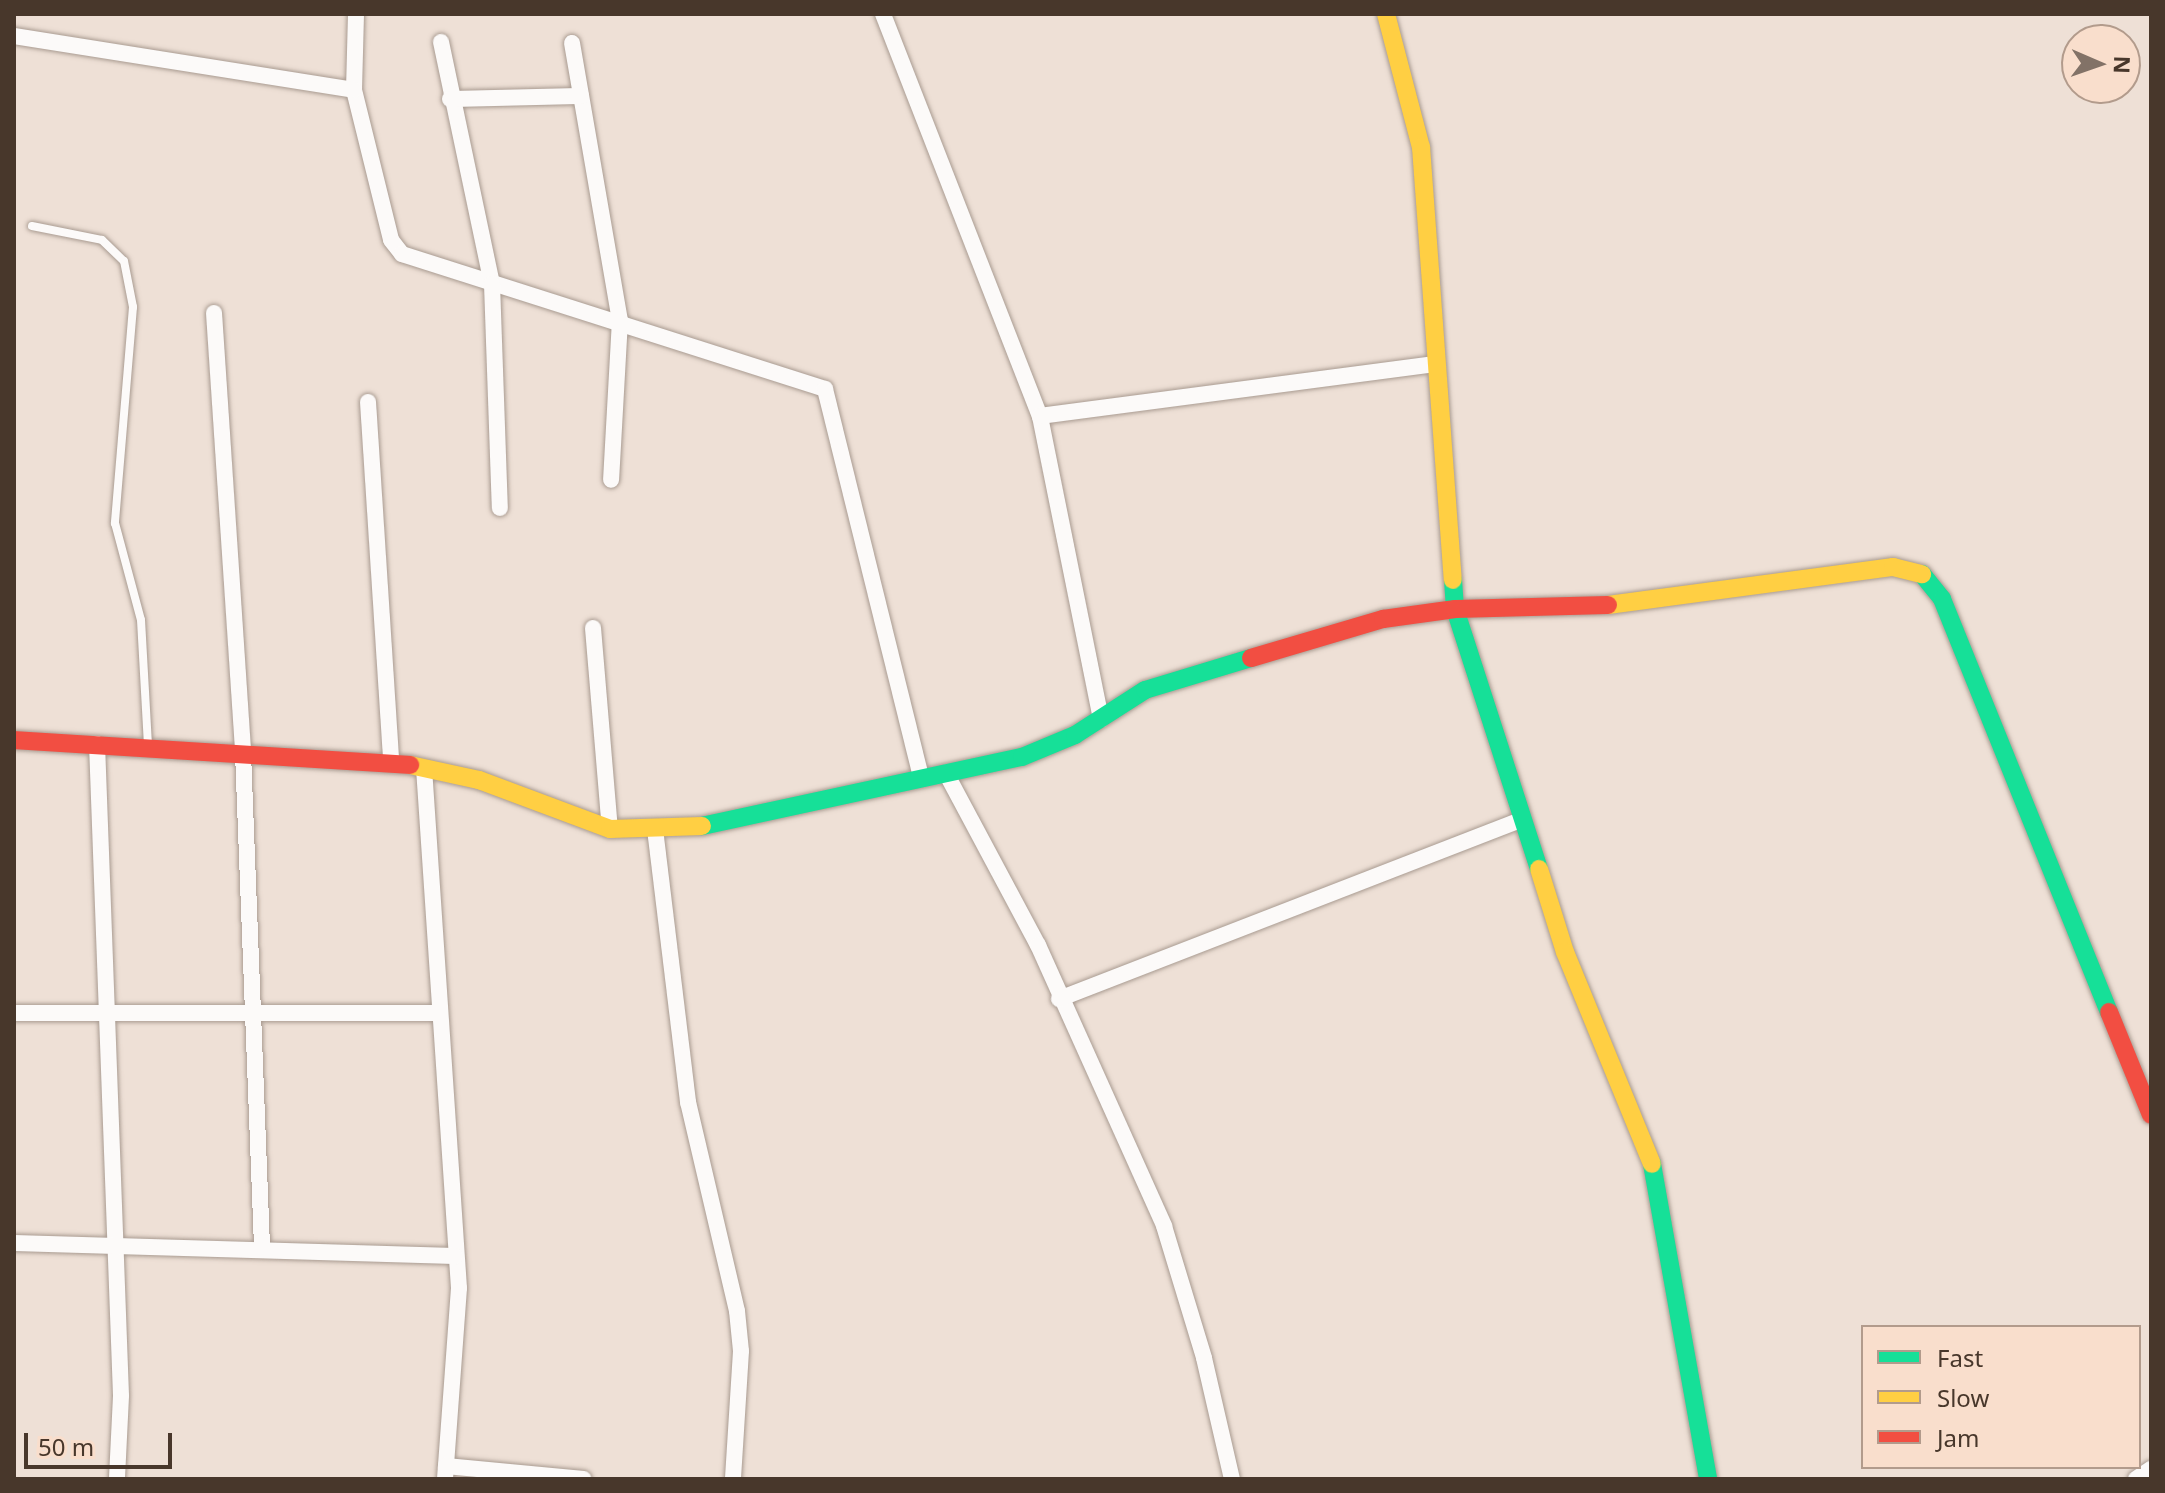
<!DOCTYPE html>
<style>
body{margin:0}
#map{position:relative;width:2165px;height:1493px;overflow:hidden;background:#eee0d6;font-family:"Noto Sans",sans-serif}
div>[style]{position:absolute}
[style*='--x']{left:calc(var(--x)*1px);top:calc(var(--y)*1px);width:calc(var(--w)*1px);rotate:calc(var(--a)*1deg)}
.roads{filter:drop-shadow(0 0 2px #a99b91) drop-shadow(0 0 2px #a99b91)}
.lane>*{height:8px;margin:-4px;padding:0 4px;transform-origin:4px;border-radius:4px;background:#fcfaf9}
.street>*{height:16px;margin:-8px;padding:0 8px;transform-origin:8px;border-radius:8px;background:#fcfaf9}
.fast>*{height:18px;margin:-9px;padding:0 9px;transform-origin:9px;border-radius:9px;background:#16e098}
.slow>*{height:18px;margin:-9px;padding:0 9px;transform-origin:9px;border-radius:9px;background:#ffcf43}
.jam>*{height:18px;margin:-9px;padding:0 9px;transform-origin:9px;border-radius:9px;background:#f24e42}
span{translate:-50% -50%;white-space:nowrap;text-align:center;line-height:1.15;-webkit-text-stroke:6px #f9decc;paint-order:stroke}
.frame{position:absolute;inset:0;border:16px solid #48372b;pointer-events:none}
.legend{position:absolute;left:1861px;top:1325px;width:280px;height:144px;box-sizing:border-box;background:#f9decc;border:2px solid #b29b8c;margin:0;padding:10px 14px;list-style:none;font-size:24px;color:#48372b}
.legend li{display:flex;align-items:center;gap:16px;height:40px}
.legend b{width:40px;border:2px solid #b29b8c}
.north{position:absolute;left:2061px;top:24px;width:80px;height:80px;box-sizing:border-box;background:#f9decc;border:2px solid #b29b8c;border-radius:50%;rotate:92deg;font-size:22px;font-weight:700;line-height:32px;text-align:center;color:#48372b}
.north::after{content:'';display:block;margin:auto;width:28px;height:36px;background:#827267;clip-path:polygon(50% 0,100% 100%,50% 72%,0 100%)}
.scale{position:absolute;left:24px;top:1433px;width:148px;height:36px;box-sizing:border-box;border:4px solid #48372b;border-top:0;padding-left:10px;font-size:24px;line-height:28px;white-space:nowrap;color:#48372b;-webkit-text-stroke:6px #f9decc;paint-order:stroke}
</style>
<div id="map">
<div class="roads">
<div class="lane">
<i style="--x:32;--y:226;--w:71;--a:11.3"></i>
<i style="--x:102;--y:240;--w:30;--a:44"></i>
<i style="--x:124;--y:261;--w:47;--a:78.9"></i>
<i style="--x:133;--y:307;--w:217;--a:94.8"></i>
<i style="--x:115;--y:523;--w:100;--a:75"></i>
<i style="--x:141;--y:620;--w:125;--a:86.8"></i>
</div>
<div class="street">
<i style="--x:356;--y:14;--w:76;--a:91.5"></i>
<i style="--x:354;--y:90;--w:154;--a:76.1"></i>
<i style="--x:391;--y:240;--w:18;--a:52"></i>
<i style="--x:402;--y:254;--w:444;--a:17.7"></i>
<i style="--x:825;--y:389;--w:401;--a:76.1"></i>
<i style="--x:883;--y:14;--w:432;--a:68.7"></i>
<i style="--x:14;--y:36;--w:344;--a:9"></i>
<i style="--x:441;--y:42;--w:247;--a:78.1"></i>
<i style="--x:492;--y:284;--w:224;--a:88"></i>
<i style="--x:572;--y:43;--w:281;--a:80.2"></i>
<i style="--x:620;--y:320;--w:160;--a:93.2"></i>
<i style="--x:450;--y:99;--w:131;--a:-1.3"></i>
<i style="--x:214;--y:313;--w:440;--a:86.2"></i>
<i style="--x:243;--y:752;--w:498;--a:87.8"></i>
<i style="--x:368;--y:402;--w:360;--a:86.3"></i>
<i style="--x:593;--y:628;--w:202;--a:85.2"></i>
<i style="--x:1101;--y:719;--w:309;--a:-101.4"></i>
<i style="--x:1040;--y:416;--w:400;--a:-7.5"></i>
<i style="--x:97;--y:744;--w:652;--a:87.89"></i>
<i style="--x:121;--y:1396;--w:83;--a:92.8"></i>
<i style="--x:424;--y:768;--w:521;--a:86.15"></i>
<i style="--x:459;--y:1288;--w:192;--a:94.2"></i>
<i style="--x:946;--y:773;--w:195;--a:61.9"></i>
<i style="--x:1038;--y:945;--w:308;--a:65.8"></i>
<i style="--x:1164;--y:1226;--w:138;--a:73.1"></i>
<i style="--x:1204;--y:1358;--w:124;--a:77"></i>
<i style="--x:655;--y:829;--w:275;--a:83.1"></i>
<i style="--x:688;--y:1102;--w:215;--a:76.8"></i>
<i style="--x:737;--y:1311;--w:40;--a:84.3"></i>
<i style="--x:741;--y:1351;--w:128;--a:93.6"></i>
<i style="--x:1059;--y:999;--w:495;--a:-21.2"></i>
<i style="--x:14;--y:1013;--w:426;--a:0"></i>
<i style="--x:14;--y:1243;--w:441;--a:1.7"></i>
<i style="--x:446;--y:1466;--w:138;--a:5.4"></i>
<i style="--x:2136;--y:1479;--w:18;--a:-34"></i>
</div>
<div class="fast">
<i style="--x:1922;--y:574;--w:32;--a:51"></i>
<i style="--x:1942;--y:599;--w:445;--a:68"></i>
<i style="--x:1453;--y:580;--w:29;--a:86"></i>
<i style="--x:1455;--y:609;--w:273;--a:72.1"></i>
<i style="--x:702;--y:826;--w:327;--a:-12.2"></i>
<i style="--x:1022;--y:757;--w:57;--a:-22.5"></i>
<i style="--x:1075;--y:735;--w:83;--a:-32.7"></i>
<i style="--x:1145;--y:690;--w:111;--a:-16.8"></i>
<i style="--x:1652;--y:1164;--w:320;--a:79.9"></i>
</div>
<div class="slow">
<i style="--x:1386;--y:14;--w:138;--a:75.3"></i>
<i style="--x:1421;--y:147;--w:434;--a:85.8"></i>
<i style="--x:1608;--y:605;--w:288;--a:-7.6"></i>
<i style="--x:1893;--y:567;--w:30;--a:14"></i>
<i style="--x:410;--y:765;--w:71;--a:12.3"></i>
<i style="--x:479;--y:780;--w:140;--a:20.5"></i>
<i style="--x:610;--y:829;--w:92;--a:-1.9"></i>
<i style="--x:1539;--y:869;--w:87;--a:72.6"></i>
<i style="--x:1565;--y:952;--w:229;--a:67.7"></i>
</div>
<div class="jam">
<i style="--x:1251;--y:658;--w:138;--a:-16.5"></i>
<i style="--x:1383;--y:619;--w:73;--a:-7.9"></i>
<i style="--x:1455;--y:609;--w:153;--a:-1.5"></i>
<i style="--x:14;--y:740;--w:397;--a:3.6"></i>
<i style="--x:2109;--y:1012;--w:111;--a:67.8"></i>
</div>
</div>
<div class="frame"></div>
<ul class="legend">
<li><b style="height:10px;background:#16e098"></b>Fast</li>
<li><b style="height:10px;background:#ffcf43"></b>Slow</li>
<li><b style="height:10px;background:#f24e42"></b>Jam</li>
</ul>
<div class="north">N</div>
<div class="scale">50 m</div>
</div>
